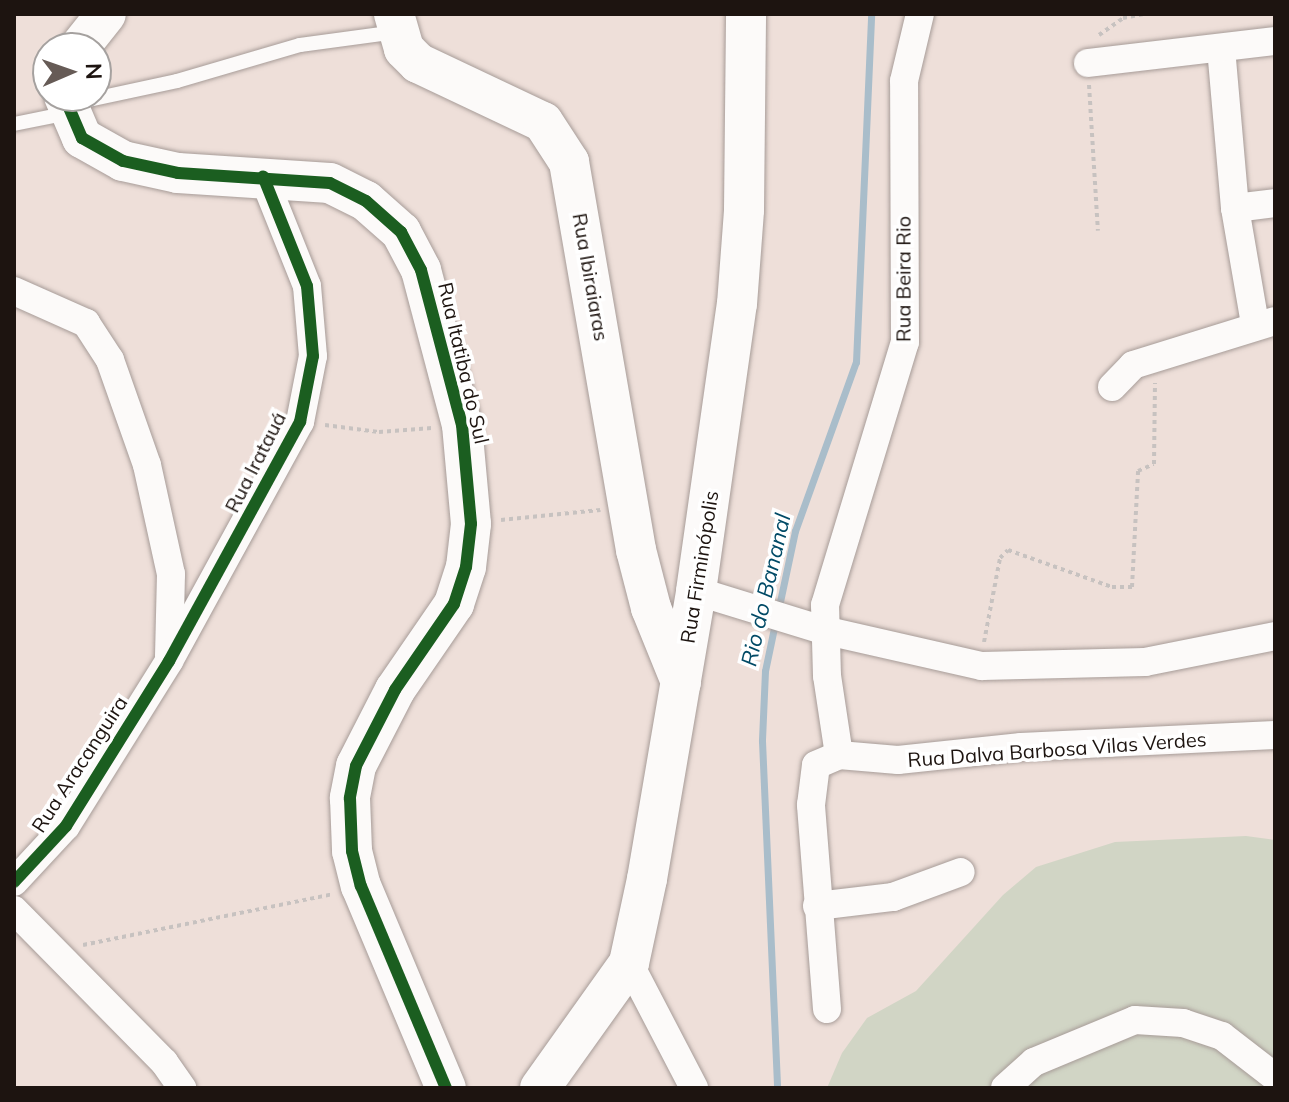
<!DOCTYPE html>
<meta charset="utf-8">
<style>
body{margin:0}
#map{position:relative;width:1289px;height:1102px;overflow:hidden;background:#eedfd9;font-family:Mulish,sans-serif}
div>[style]{position:absolute}
[style*='--x']{left:calc(var(--x)*1px);top:calc(var(--y)*1px);width:calc(var(--w)*1px);rotate:calc(var(--a)*1deg)}
.green>*{inset:0;background:#d1d5c5}
.stream>*{height:7px;margin:-3.5px;padding:0 3.5px;transform-origin:3.5px;border-radius:3.5px;background:#a9bdca}
.path>*{height:4px;margin-top:-2px;transform-origin:0;background:repeating-linear-gradient(90deg,#c7c2c0 0 4px,transparent 0 8px)}
.roads{filter:drop-shadow(0 0 2px #a79c98) drop-shadow(0 0 2px #a79c98)}
.lane>*{height:14px;margin:-7px;padding:0 7px;transform-origin:7px;border-radius:7px;background:#fcfaf9}
.street>*{height:28px;margin:-14px;padding:0 14px;transform-origin:14px;border-radius:14px;background:#fcfaf9}
.secondary>*{height:40px;margin:-20px;padding:0 20px;transform-origin:20px;border-radius:20px;background:#fcfaf9}
.cycleway>*{height:12px;margin:-6px;padding:0 6px;transform-origin:6px;border-radius:6px;background:#1b5e20}
span{translate:-50% -50%;white-space:nowrap;text-align:center;line-height:1.15;-webkit-text-stroke:7px #fff;paint-order:stroke}
.street-label{font-size:20px;color:#1d1410}
.water-label{font-size:22px;color:#014a66;font-style:italic}
.frame{position:absolute;inset:0;border:16px solid #1d1410;pointer-events:none}
.north{position:absolute;left:32px;top:32px;width:80px;height:80px;box-sizing:border-box;background:#fff;border:2px solid #a5a19f;border-radius:50%;rotate:88deg;font-size:22px;font-weight:700;line-height:32px;text-align:center;color:#1d1410}
.north::after{content:'';display:block;margin:auto;width:28px;height:36px;background:#665b56;clip-path:polygon(50% 0,100% 100%,50% 72%,0 100%)}
</style>
<div id="map">
<div class="green">
<i style="clip-path:polygon(1246px 836px,1275px 840px,1275px 1088px,827px 1088px,842px 1053px,867px 1018px,916px 991px,1003px 895px,1036px 867px,1115px 842px)"></i>
</div>
<div class="stream">
<i style="--x:778;--y:611;--w:82;--a:-78"></i>
<i style="--x:795;--y:531;--w:180;--a:-70.2"></i>
<i style="--x:856;--y:362;--w:348;--a:-87.5"></i>
<i style="--x:775;--y:623;--w:49;--a:101.8"></i>
<i style="--x:765;--y:671;--w:70;--a:92.5"></i>
<i style="--x:762;--y:741;--w:347;--a:87.5"></i>
</div>
<div class="path">
<i style="--x:1099;--y:35;--w:29;--a:-35"></i>
<i style="--x:1123;--y:18;--w:20;--a:-11"></i>
<i style="--x:1089;--y:85;--w:146;--a:86.5"></i>
<i style="--x:325;--y:425;--w:54;--a:7.4"></i>
<i style="--x:379;--y:432;--w:53;--a:-4.3"></i>
<i style="--x:501;--y:520;--w:100;--a:-5.8"></i>
<i style="--x:984;--y:642;--w:86;--a:-79.2"></i>
<i style="--x:1000;--y:558;--w:11;--a:-45"></i>
<i style="--x:1008;--y:550;--w:110;--a:19.6"></i>
<i style="--x:1112;--y:587;--w:20;--a:0"></i>
<i style="--x:1132;--y:587;--w:116;--a:-87"></i>
<i style="--x:1138;--y:471;--w:17;--a:-24"></i>
<i style="--x:1154;--y:464;--w:81;--a:-89.3"></i>
<i style="--x:83;--y:945;--w:255;--a:-11.5"></i>
</div>
<div class="roads">
<div class="lane">
<i style="--x:70;--y:104;--w:109;--a:-12.1"></i>
<i style="--x:177;--y:81;--w:128;--a:-16.3"></i>
<i style="--x:300;--y:45;--w:97;--a:-7.7"></i>
<i style="--x:14;--y:124;--w:55;--a:-11.5"></i>
</div>
<div class="street">
<i style="--x:1221;--y:48;--w:161;--a:85"></i>
<i style="--x:1235;--y:208;--w:118;--a:80.2"></i>
<i style="--x:1088;--y:63;--w:188;--a:-6.7"></i>
<i style="--x:1235;--y:208;--w:40;--a:-7.1"></i>
<i style="--x:14;--y:291;--w:79;--a:24"></i>
<i style="--x:86;--y:323;--w:44;--a:57"></i>
<i style="--x:110;--y:360;--w:111;--a:70.6"></i>
<i style="--x:147;--y:465;--w:112;--a:77.6"></i>
<i style="--x:171;--y:574;--w:82;--a:91.4"></i>
<i style="--x:1112;--y:387;--w:30;--a:-46"></i>
<i style="--x:1133;--y:365;--w:149;--a:-17.2"></i>
<i style="--x:696;--y:591;--w:133;--a:17.1"></i>
<i style="--x:823;--y:630;--w:163;--a:12.8"></i>
<i style="--x:982;--y:666;--w:163;--a:-1.4"></i>
<i style="--x:1145;--y:662;--w:133;--a:-11.3"></i>
<i style="--x:839;--y:755;--w:80;--a:-98.6"></i>
<i style="--x:827;--y:676;--w:71;--a:-91.6"></i>
<i style="--x:825;--y:605;--w:275;--a:-73.1"></i>
<i style="--x:905;--y:342;--w:261;--a:-90.2"></i>
<i style="--x:904;--y:81;--w:69;--a:-76.6"></i>
<i style="--x:839;--y:755;--w:59;--a:4.8"></i>
<i style="--x:898;--y:760;--w:124;--a:-6"></i>
<i style="--x:1021;--y:747;--w:254;--a:-2.7"></i>
<i style="--x:14;--y:882;--w:76;--a:-47.1"></i>
<i style="--x:66;--y:826;--w:195;--a:-58"></i>
<i style="--x:169;--y:661;--w:273;--a:-61.3"></i>
<i style="--x:300;--y:422;--w:67;--a:-78.9"></i>
<i style="--x:313;--y:356;--w:70;--a:-94.9"></i>
<i style="--x:307;--y:286;--w:118;--a:-111.8"></i>
<i style="--x:817;--y:906;--w:77;--a:-6.8"></i>
<i style="--x:893;--y:897;--w:72;--a:-20.2"></i>
<i style="--x:14;--y:910;--w:214;--a:45.4"></i>
<i style="--x:164;--y:1062;--w:32;--a:55"></i>
<i style="--x:629;--y:963;--w:141;--a:62.5"></i>
<i style="--x:827;--y:1009;--w:205;--a:-94.5"></i>
<i style="--x:811;--y:805;--w:40;--a:-82.9"></i>
<i style="--x:816;--y:765;--w:25;--a:-23"></i>
<i style="--x:1005;--y:1088;--w:39;--a:-42"></i>
<i style="--x:1034;--y:1062;--w:109;--a:-22.6"></i>
<i style="--x:1135;--y:1020;--w:48;--a:3.6"></i>
<i style="--x:1183;--y:1023;--w:41;--a:18.4"></i>
<i style="--x:1222;--y:1036;--w:67;--a:37.7"></i>
</div>
<div class="secondary">
<i style="--x:394;--y:14;--w:36;--a:74"></i>
<i style="--x:404;--y:49;--w:20;--a:45"></i>
<i style="--x:418;--y:63;--w:138;--a:25.3"></i>
<i style="--x:543;--y:122;--w:48;--a:57"></i>
<i style="--x:569;--y:162;--w:394;--a:80.2"></i>
<i style="--x:636;--y:550;--w:60;--a:75.5"></i>
<i style="--x:651;--y:608;--w:80;--a:67.9"></i>
<i style="--x:79;--y:48;--w:43;--a:-51.5"></i>
<i style="--x:64;--y:96;--w:46;--a:66.8"></i>
<i style="--x:82;--y:138;--w:47;--a:29.3"></i>
<i style="--x:123;--y:161;--w:56;--a:12.3"></i>
<i style="--x:178;--y:173;--w:152;--a:3.8"></i>
<i style="--x:330;--y:183;--w:40;--a:26.6"></i>
<i style="--x:366;--y:201;--w:47;--a:41.5"></i>
<i style="--x:401;--y:232;--w:43;--a:62.2"></i>
<i style="--x:421;--y:270;--w:160;--a:75.2"></i>
<i style="--x:462;--y:425;--w:99;--a:84.8"></i>
<i style="--x:471;--y:524;--w:43;--a:96.6"></i>
<i style="--x:466;--y:567;--w:39;--a:108"></i>
<i style="--x:454;--y:604;--w:104;--a:124.5"></i>
<i style="--x:395;--y:690;--w:85;--a:117.2"></i>
<i style="--x:356;--y:766;--w:33;--a:101"></i>
<i style="--x:350;--y:798;--w:53;--a:87.8"></i>
<i style="--x:352;--y:851;--w:36;--a:76"></i>
<i style="--x:361;--y:886;--w:219;--a:67.2"></i>
<i style="--x:540;--y:1088;--w:153;--a:-54.5"></i>
<i style="--x:629;--y:963;--w:86;--a:-77.9"></i>
<i style="--x:647;--y:879;--w:292;--a:-80.3"></i>
<i style="--x:696;--y:591;--w:290;--a:-81.9"></i>
<i style="--x:737;--y:304;--w:94;--a:-85.7"></i>
<i style="--x:744;--y:210;--w:196;--a:-89.4"></i>
</div>
</div>
<div class="cycleway">
<i style="--x:64;--y:96;--w:46;--a:66.8"></i>
<i style="--x:82;--y:138;--w:47;--a:29.3"></i>
<i style="--x:123;--y:161;--w:56;--a:12.3"></i>
<i style="--x:178;--y:173;--w:152;--a:3.8"></i>
<i style="--x:330;--y:183;--w:40;--a:26.6"></i>
<i style="--x:366;--y:201;--w:47;--a:41.5"></i>
<i style="--x:401;--y:232;--w:43;--a:62.2"></i>
<i style="--x:421;--y:270;--w:160;--a:75.2"></i>
<i style="--x:462;--y:425;--w:99;--a:84.8"></i>
<i style="--x:471;--y:524;--w:43;--a:96.6"></i>
<i style="--x:466;--y:567;--w:39;--a:108"></i>
<i style="--x:454;--y:604;--w:104;--a:124.5"></i>
<i style="--x:395;--y:690;--w:85;--a:117.2"></i>
<i style="--x:356;--y:766;--w:33;--a:101"></i>
<i style="--x:350;--y:798;--w:53;--a:87.8"></i>
<i style="--x:352;--y:851;--w:36;--a:76"></i>
<i style="--x:361;--y:886;--w:219;--a:67.2"></i>
<i style="--x:14;--y:882;--w:76;--a:-47.1"></i>
<i style="--x:66;--y:826;--w:195;--a:-58"></i>
<i style="--x:169;--y:661;--w:273;--a:-61.3"></i>
<i style="--x:300;--y:422;--w:67;--a:-78.9"></i>
<i style="--x:313;--y:356;--w:70;--a:-94.9"></i>
<i style="--x:307;--y:286;--w:118;--a:-111.8"></i>
</div>
<div class="street-label">
<span style="left:591px;top:277px;rotate:80deg">Rua Ibiraiaras</span>
<span style="left:903px;top:279px;rotate:-90deg">Rua Beira Rio</span>
<span style="left:464px;top:363px;rotate:77deg">Rua Itatiba do Sul</span>
<span style="left:255px;top:462px;rotate:-63deg">Rua Iratauá</span>
<span style="left:699px;top:567px;rotate:-81deg">Rua Firminópolis</span>
<span style="left:1057px;top:749px;rotate:-4deg">Rua Dalva Barbosa Vilas Verdes</span>
<span style="left:79px;top:764px;rotate:-57deg">Rua Aracanguira</span>
</div>
<div class="water-label">
<span style="left:766px;top:590px;rotate:-77deg">Rio do Bananal</span>
</div>
<div class="frame"></div>
<div class="north">N</div>
</div>
